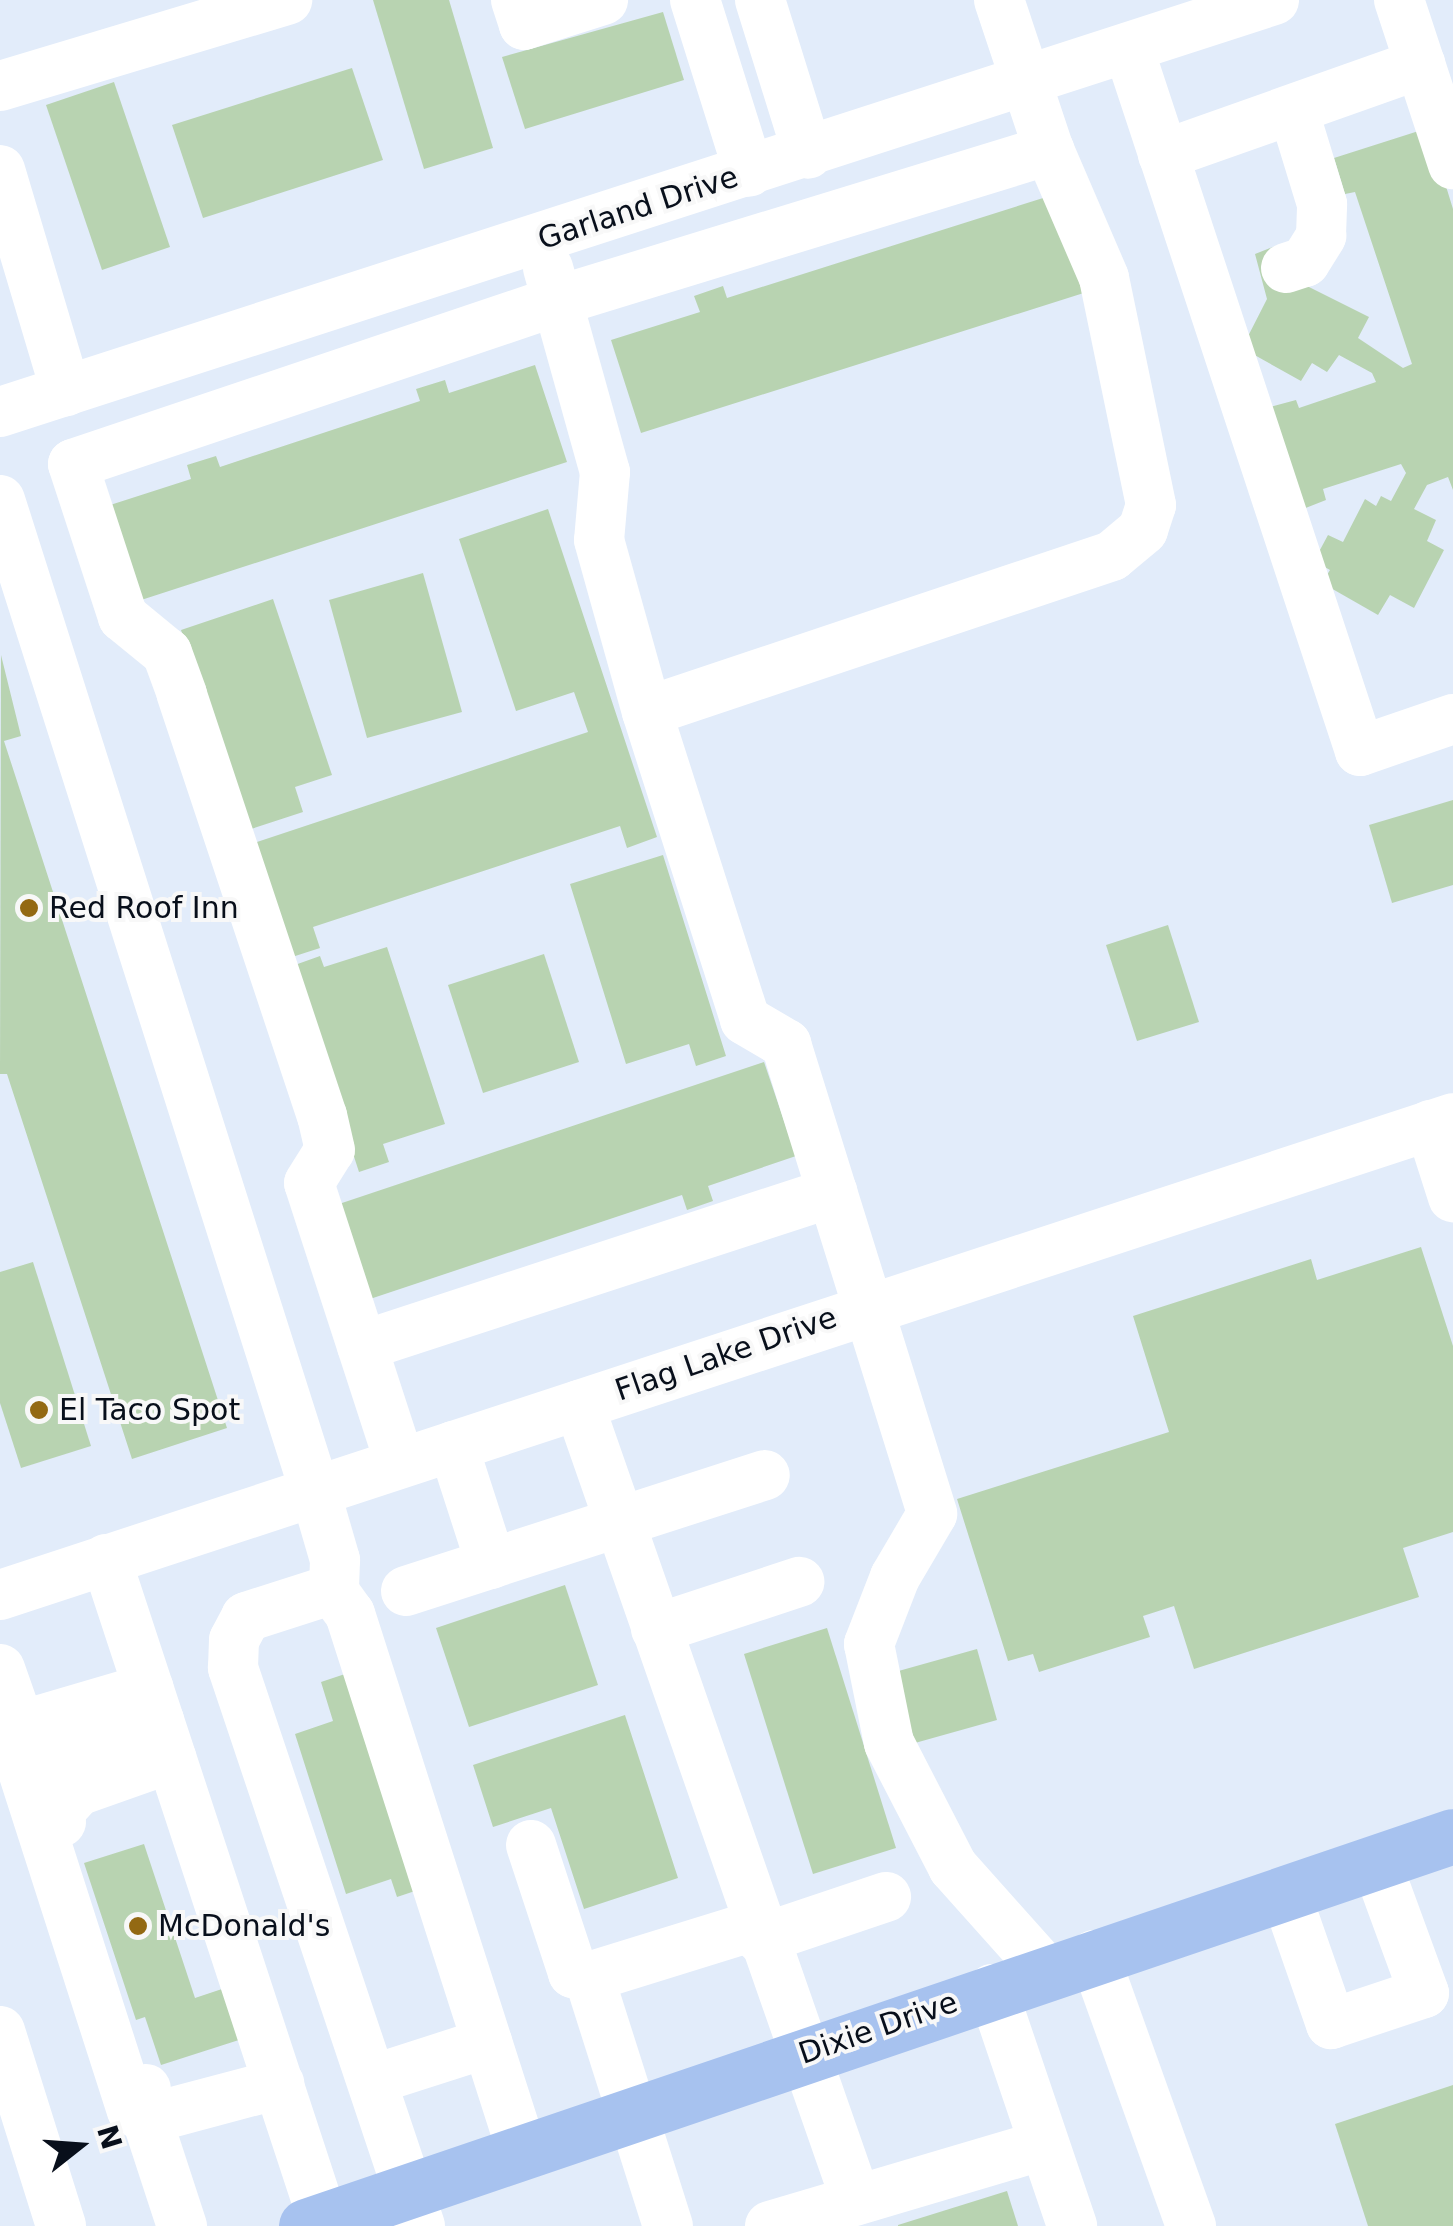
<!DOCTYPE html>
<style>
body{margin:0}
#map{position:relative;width:1453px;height:2226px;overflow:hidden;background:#e2ecfa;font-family:"DejaVu Sans",sans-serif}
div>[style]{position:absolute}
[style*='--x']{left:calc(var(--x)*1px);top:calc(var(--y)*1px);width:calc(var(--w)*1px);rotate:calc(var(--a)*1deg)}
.building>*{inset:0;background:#b8d3b1}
.minor>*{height:50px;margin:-25px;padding:0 25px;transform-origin:25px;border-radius:25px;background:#fff}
.major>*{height:55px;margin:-27.5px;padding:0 27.5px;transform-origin:27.5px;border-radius:27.5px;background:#a7c2ef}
.dots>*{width:28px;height:28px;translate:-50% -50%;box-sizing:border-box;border:5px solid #f8f8f8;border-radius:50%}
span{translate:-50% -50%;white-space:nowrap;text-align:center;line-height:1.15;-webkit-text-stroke:8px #f8f8f8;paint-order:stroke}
.street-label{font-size:30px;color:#080f1b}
.poi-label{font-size:30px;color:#080f1b}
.left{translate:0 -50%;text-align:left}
.north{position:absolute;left:30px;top:2096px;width:100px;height:100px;-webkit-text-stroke:8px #f8f8f8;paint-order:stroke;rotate:73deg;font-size:28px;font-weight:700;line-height:40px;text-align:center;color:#080f1b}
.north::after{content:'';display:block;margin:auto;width:35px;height:45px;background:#080f1b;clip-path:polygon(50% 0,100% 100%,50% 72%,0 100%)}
</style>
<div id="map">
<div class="building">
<i style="clip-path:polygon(373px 0,449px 0,493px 148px,424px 169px)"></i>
<i style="clip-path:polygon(663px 12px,684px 80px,525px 129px,502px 57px)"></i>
<i style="clip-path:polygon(352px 68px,383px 160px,203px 218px,172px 125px)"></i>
<i style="clip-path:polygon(114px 82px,170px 247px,102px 270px,46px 105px)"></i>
<i style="clip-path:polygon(1428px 128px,1453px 209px,1453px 490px,1448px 477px,1427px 485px,1414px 509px,1436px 520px,1427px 541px,1444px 550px,1414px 608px,1390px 595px,1378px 615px,1322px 583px,1330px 570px,1314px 561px,1328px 535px,1343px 542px,1365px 499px,1376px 506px,1381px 496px,1391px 501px,1406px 473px,1401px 464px,1323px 489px,1326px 500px,1298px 511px,1263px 409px,1296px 400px,1299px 408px,1376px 382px,1372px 373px,1339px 355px,1327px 372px,1312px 363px,1301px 381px,1242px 348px,1267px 299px,1255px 254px,1278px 245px,1289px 277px,1369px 317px,1358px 338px,1403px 368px,1412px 364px,1355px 192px,1345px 194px,1334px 158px)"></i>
<i style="clip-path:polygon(1059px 193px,1090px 291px,641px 433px,611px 340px,700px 312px,694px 296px,723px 286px,727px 298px)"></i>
<i style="clip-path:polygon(535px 365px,567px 462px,135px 602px,104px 507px,191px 479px,187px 465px,216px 456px,220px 467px,420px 401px,416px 389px,445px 380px,449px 393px)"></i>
<i style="clip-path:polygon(548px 509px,657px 837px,627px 848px,620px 826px,313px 927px,320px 948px,289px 958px,251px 844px,588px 732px,574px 692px,516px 711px,459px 539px)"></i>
<i style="clip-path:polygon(423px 573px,462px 712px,367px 738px,329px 600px)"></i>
<i style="clip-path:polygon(273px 599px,332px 775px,295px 787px,303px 812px,248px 830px,181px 630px)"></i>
<i style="clip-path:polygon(1px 655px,21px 736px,4px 741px,227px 1428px,132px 1459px,7px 1074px,0 1074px)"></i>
<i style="clip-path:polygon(1453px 800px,1453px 885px,1392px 903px,1369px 825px)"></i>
<i style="clip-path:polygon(663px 855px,726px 1056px,696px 1066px,689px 1044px,626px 1064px,570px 884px)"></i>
<i style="clip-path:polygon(1168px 925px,1199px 1022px,1137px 1041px,1106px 945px)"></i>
<i style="clip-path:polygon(387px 947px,445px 1124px,383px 1144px,389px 1162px,359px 1172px,292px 966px,320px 956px,324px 967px)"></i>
<i style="clip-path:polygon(544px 954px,579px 1062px,483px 1093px,448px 985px)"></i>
<i style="clip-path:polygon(764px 1062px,796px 1156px,708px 1186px,713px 1201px,687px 1210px,682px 1195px,364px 1301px,333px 1206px)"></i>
<i style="clip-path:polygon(1421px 1247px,1453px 1346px,1453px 1532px,1403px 1548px,1419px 1597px,1194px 1669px,1174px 1606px,1143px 1616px,1150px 1637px,1039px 1672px,1033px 1654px,1008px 1661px,957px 1499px,1169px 1432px,1133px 1316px,1311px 1259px,1317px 1280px)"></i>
<i style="clip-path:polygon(33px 1262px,91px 1446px,21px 1468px,0 1403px,0 1272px)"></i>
<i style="clip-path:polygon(565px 1585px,598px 1685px,469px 1727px,436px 1628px)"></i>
<i style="clip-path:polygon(827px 1628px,896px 1848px,813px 1874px,744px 1654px)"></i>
<i style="clip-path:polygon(977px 1649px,997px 1720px,915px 1743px,895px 1672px)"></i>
<i style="clip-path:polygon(345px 1674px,415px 1891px,397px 1897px,391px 1879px,346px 1894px,295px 1734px,333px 1721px,321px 1682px)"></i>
<i style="clip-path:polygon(625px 1715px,678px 1878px,584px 1909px,551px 1808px,493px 1827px,473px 1765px)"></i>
<i style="clip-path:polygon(144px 1844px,195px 1998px,225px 1988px,242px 2039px,161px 2065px,145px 2017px,136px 2020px,84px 1863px)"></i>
<i style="clip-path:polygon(1453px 2085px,1453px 2226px,1368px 2226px,1335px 2124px)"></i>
<i style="clip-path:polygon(1007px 2191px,1018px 2226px,898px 2226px,898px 2225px)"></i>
</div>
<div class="minor">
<i style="--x:516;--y:0;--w:26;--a:72"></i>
<i style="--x:524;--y:25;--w:83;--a:-17.6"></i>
<i style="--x:695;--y:0;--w:180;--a:72.6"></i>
<i style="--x:760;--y:0;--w:161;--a:72.7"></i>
<i style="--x:999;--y:0;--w:158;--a:71.6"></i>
<i style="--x:1049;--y:150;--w:139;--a:66.7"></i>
<i style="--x:1104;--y:278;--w:232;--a:78.3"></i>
<i style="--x:1151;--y:505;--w:26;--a:108"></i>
<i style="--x:1143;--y:530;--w:40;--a:140"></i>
<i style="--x:1112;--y:556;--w:490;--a:161.5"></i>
<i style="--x:647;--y:712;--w:323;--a:72.3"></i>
<i style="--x:745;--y:1020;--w:48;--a:30.3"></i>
<i style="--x:786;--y:1044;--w:492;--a:72.7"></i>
<i style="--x:932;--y:1514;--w:73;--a:120.4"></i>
<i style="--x:895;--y:1577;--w:72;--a:111.2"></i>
<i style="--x:869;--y:1644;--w:101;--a:78.6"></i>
<i style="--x:889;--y:1743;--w:140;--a:62.7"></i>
<i style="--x:953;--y:1867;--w:140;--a:48.2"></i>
<i style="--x:1399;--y:0;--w:173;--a:71.8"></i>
<i style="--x:1129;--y:50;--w:738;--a:71.76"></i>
<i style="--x:1360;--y:751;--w:98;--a:-19"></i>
<i style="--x:0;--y:86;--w:300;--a:-16.7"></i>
<i style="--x:1163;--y:155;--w:273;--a:-19.5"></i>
<i style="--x:0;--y:170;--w:231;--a:73.4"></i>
<i style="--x:548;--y:268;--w:212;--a:74.4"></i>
<i style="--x:605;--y:472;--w:68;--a:95"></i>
<i style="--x:599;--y:540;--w:179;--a:74.4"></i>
<i style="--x:1286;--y:268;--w:20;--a:-18"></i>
<i style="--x:1305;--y:262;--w:31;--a:-58"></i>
<i style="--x:1321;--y:236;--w:32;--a:-88"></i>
<i style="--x:1322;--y:204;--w:99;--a:-107"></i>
<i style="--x:0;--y:412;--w:1339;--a:-17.92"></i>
<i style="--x:0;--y:500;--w:1040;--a:72.37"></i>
<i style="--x:315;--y:1491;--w:72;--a:73.8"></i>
<i style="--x:335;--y:1560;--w:32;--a:92"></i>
<i style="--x:1430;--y:1125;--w:76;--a:72.3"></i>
<i style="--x:362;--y:1346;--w:495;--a:-18.1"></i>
<i style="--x:579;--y:1405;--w:842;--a:70.79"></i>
<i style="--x:453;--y:1446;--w:124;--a:72.1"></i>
<i style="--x:400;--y:1463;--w:294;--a:-108"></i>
<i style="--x:309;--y:1183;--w:39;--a:-58"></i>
<i style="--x:330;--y:1150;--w:35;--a:-103"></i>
<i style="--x:322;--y:1116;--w:445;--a:-108.4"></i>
<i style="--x:182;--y:694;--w:44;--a:-110.1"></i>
<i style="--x:167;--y:653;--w:57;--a:-140.7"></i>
<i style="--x:123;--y:617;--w:161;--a:-108.1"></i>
<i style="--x:73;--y:464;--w:511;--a:-18.61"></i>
<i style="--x:557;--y:301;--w:515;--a:-17.06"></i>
<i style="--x:106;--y:1559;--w:702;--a:71.82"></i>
<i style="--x:406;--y:1591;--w:377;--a:-17.9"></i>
<i style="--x:0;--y:1595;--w:1529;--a:-18.17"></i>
<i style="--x:656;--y:1629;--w:151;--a:-18.2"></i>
<i style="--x:0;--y:1669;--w:60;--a:70.7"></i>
<i style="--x:20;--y:1726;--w:33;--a:92"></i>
<i style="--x:19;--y:1759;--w:369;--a:72.2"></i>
<i style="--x:132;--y:2110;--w:17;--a:31"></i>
<i style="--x:147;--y:2119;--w:137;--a:-14.9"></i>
<i style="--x:20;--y:1726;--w:134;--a:-16.4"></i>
<i style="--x:58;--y:1813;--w:30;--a:-48"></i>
<i style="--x:78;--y:1791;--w:99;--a:-19.5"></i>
<i style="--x:61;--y:1822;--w:60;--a:-101.5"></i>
<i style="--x:49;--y:1763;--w:118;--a:-20.9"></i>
<i style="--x:531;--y:1845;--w:135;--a:71.8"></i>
<i style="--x:573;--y:1973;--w:16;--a:14"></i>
<i style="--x:589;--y:1977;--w:176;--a:-17.2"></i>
<i style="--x:1285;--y:1892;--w:140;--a:70.8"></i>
<i style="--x:1331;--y:2024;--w:98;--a:-18.4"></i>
<i style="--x:1424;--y:1993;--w:140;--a:-110.1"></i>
<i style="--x:761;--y:1939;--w:132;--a:-18.6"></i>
<i style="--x:1094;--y:1955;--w:288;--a:70.3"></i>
<i style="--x:589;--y:1977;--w:261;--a:72.4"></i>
<i style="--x:992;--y:1989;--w:250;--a:71.3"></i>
<i style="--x:0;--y:2031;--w:204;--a:72.6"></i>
<i style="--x:375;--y:2079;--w:118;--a:-17.8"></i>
<i style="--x:146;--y:2089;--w:30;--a:88"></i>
<i style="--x:147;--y:2119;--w:113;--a:71.9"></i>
<i style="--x:420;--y:2226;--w:589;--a:-108.53"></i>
<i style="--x:233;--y:1668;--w:28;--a:-88"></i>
<i style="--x:234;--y:1640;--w:26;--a:-62"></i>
<i style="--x:246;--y:1617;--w:82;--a:-17.8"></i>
<i style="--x:324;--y:1592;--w:10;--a:0"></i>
<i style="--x:334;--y:1592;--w:27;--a:54"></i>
<i style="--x:350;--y:1614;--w:564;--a:72.24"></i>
<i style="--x:770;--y:2226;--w:286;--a:-16.5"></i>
</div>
<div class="major">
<i style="--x:306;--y:2226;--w:1211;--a:-18.78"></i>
</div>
<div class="dots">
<i style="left:29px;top:908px;background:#936913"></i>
<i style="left:39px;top:1410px;background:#936913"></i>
<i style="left:138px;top:1926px;background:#936913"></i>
</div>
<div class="street-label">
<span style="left:638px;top:208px;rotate:-18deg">Garland Drive</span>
<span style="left:726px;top:1354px;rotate:-19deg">Flag Lake Drive</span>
<span style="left:878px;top:2028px;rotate:-19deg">Dixie Drive</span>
</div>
<div class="poi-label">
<span class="left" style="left:49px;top:908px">Red Roof Inn</span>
<span class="left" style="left:59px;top:1410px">El Taco Spot</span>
<span class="left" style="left:158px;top:1926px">McDonald's</span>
</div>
<div class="north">N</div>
</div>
